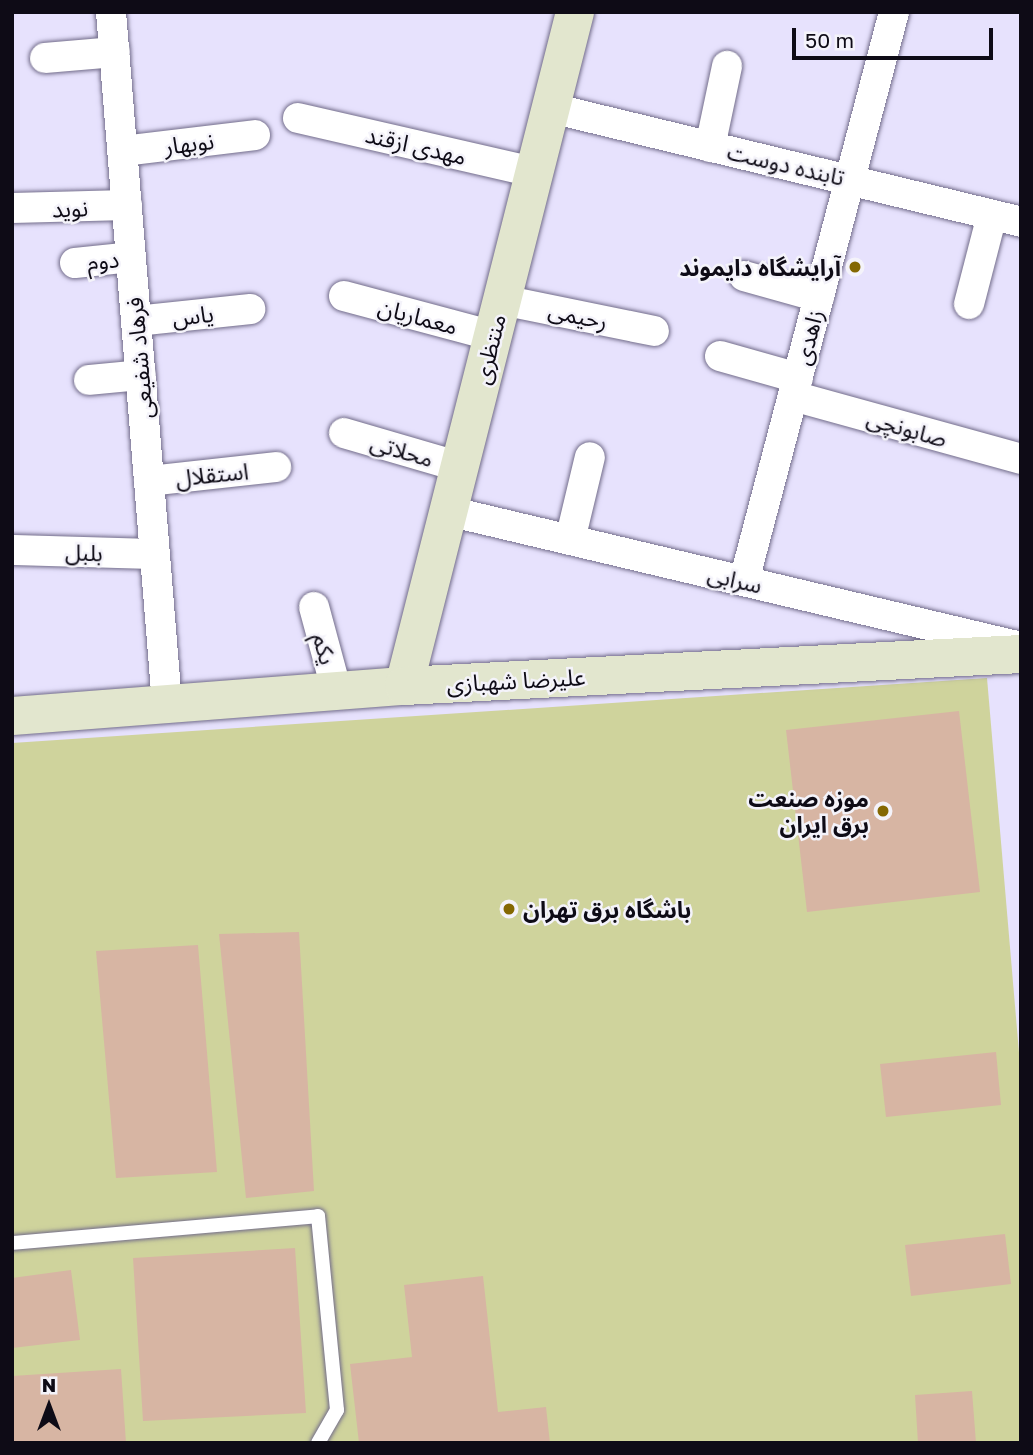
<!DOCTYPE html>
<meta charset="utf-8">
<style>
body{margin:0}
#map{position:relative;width:1033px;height:1455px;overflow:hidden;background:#e7e2fd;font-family:"Golos Text","Noto Sans Arabic",sans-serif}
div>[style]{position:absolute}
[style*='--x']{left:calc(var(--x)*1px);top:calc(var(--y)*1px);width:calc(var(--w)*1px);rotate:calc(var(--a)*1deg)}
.green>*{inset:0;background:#cfd39c}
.building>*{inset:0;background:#d7b5a3}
.roads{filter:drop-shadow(0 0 2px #726c8a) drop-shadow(0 0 2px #726c8a)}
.lane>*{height:14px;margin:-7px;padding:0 7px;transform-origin:7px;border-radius:7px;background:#fff}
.street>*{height:30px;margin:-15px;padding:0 15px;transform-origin:15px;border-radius:15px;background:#fff}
.secondary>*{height:38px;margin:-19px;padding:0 19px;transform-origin:19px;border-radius:19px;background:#e2e6ce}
.dots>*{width:19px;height:19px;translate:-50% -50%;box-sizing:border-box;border:4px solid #f4f3fa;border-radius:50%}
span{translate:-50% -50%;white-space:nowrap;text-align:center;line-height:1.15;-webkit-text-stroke:5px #f4f3fa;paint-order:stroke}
.street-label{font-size:23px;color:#0e0b16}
.poi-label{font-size:23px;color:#0e0b16;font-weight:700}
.right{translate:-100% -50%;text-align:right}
.left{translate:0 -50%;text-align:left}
.frame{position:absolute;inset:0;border:14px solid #0e0b16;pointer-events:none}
.north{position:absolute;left:14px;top:1371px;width:70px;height:70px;-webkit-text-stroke:5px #f4f3fa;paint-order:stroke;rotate:0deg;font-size:19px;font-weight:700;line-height:28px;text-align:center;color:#0e0b16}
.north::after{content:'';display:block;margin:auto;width:24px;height:32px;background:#0e0b16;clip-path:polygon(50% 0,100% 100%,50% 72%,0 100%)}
.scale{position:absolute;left:792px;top:28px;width:201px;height:32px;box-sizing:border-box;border:4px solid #0e0b16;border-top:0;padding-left:9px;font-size:21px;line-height:24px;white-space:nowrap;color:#0e0b16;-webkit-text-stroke:5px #f4f3fa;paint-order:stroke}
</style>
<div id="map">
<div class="green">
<i style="clip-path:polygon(987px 678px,1021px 1076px,1021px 1443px,12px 1443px,12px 743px)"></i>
</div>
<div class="building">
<i style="clip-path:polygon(959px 711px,980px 892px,807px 912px,786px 730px)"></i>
<i style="clip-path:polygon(299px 932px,314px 1191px,246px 1198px,219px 934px)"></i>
<i style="clip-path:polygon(198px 945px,217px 1172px,116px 1178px,96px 951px)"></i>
<i style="clip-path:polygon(996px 1052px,1001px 1105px,886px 1117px,880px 1064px)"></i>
<i style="clip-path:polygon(1005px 1234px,1011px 1284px,911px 1296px,905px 1245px)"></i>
<i style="clip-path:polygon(295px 1248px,306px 1413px,143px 1421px,133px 1258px)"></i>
<i style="clip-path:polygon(71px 1270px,80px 1340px,12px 1348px,12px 1278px)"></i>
<i style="clip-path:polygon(483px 1276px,498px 1412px,546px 1407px,550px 1443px,359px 1443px,350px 1364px,412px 1357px,404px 1285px)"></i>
<i style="clip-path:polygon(121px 1369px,126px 1443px,12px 1443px,12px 1376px)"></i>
<i style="clip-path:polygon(972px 1391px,976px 1443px,918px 1443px,915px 1395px)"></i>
</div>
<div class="roads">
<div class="lane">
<i style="--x:12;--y:1243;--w:307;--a:-5"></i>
<i style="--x:318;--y:1216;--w:195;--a:84.4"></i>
<i style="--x:337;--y:1410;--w:38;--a:120"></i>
</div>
<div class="street">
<i style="--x:111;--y:12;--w:694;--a:85.37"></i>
<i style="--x:45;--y:58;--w:70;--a:-4.9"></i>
<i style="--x:551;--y:108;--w:484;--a:13.6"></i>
<i style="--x:298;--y:118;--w:242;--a:12.9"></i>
<i style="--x:710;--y:147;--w:83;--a:-78.1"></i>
<i style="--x:123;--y:151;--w:133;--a:-6.9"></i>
<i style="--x:12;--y:208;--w:115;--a:-1.5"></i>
<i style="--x:75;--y:263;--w:56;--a:-6.1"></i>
<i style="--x:744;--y:276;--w:78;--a:15.6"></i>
<i style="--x:344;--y:296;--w:154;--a:15"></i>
<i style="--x:502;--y:300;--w:155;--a:11.5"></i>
<i style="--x:969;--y:304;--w:92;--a:-75.5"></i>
<i style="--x:136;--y:321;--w:115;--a:-6"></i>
<i style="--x:720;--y:356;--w:81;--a:15.8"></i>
<i style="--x:89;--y:380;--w:52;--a:-5.5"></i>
<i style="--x:793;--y:396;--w:237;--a:15.4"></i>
<i style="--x:344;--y:433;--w:121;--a:16.3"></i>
<i style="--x:149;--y:481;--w:128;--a:-6.3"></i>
<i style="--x:448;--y:511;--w:585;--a:13.35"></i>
<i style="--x:570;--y:540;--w:85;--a:-76.5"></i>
<i style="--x:12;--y:550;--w:143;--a:1.6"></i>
<i style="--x:744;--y:581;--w:588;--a:-75.23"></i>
<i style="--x:314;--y:607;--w:88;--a:74.9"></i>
</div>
<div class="secondary">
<i style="--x:404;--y:686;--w:695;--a:-75.76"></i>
<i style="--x:12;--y:716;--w:393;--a:-4.4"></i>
<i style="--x:404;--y:686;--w:618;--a:-2.97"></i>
</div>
</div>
<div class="dots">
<i style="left:855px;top:267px;background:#846802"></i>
<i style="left:883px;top:811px;background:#846802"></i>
<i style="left:509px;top:909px;background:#846802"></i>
</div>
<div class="street-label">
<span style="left:189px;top:143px;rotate:-7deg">نوبهار</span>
<span style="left:416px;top:145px;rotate:13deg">مهدی ازقند</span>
<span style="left:786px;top:164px;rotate:13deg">تابنده دوست</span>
<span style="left:70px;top:208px;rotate:-2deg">نوید</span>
<span style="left:103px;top:260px;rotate:-6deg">دوم</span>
<span style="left:193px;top:315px;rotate:-6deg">یاس</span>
<span style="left:578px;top:315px;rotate:12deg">رحیمی</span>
<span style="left:418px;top:316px;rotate:15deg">معماریان</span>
<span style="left:808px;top:337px;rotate:-75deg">زاهدی</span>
<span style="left:489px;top:349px;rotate:-76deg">منتظری</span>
<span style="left:139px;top:358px;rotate:-95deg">فرهاد شفیعی</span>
<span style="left:907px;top:428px;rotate:16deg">صابونچی</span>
<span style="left:402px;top:450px;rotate:16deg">محلاتی</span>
<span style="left:212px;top:474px;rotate:-6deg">استقلال</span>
<span style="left:84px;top:552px;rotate:2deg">بلبل</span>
<span style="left:735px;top:579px;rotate:13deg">سرابی</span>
<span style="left:325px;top:649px;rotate:75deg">یکم</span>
<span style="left:516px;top:680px;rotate:-3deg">علیرضا شهبازی</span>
</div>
<div class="poi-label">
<span class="right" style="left:841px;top:267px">آرایشگاه دایموند</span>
<span class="right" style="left:869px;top:811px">موزه صنعت<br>برق ایران</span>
<span class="left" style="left:523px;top:909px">باشگاه برق تهران</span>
</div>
<div class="frame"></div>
<div class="north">N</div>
<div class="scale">50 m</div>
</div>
